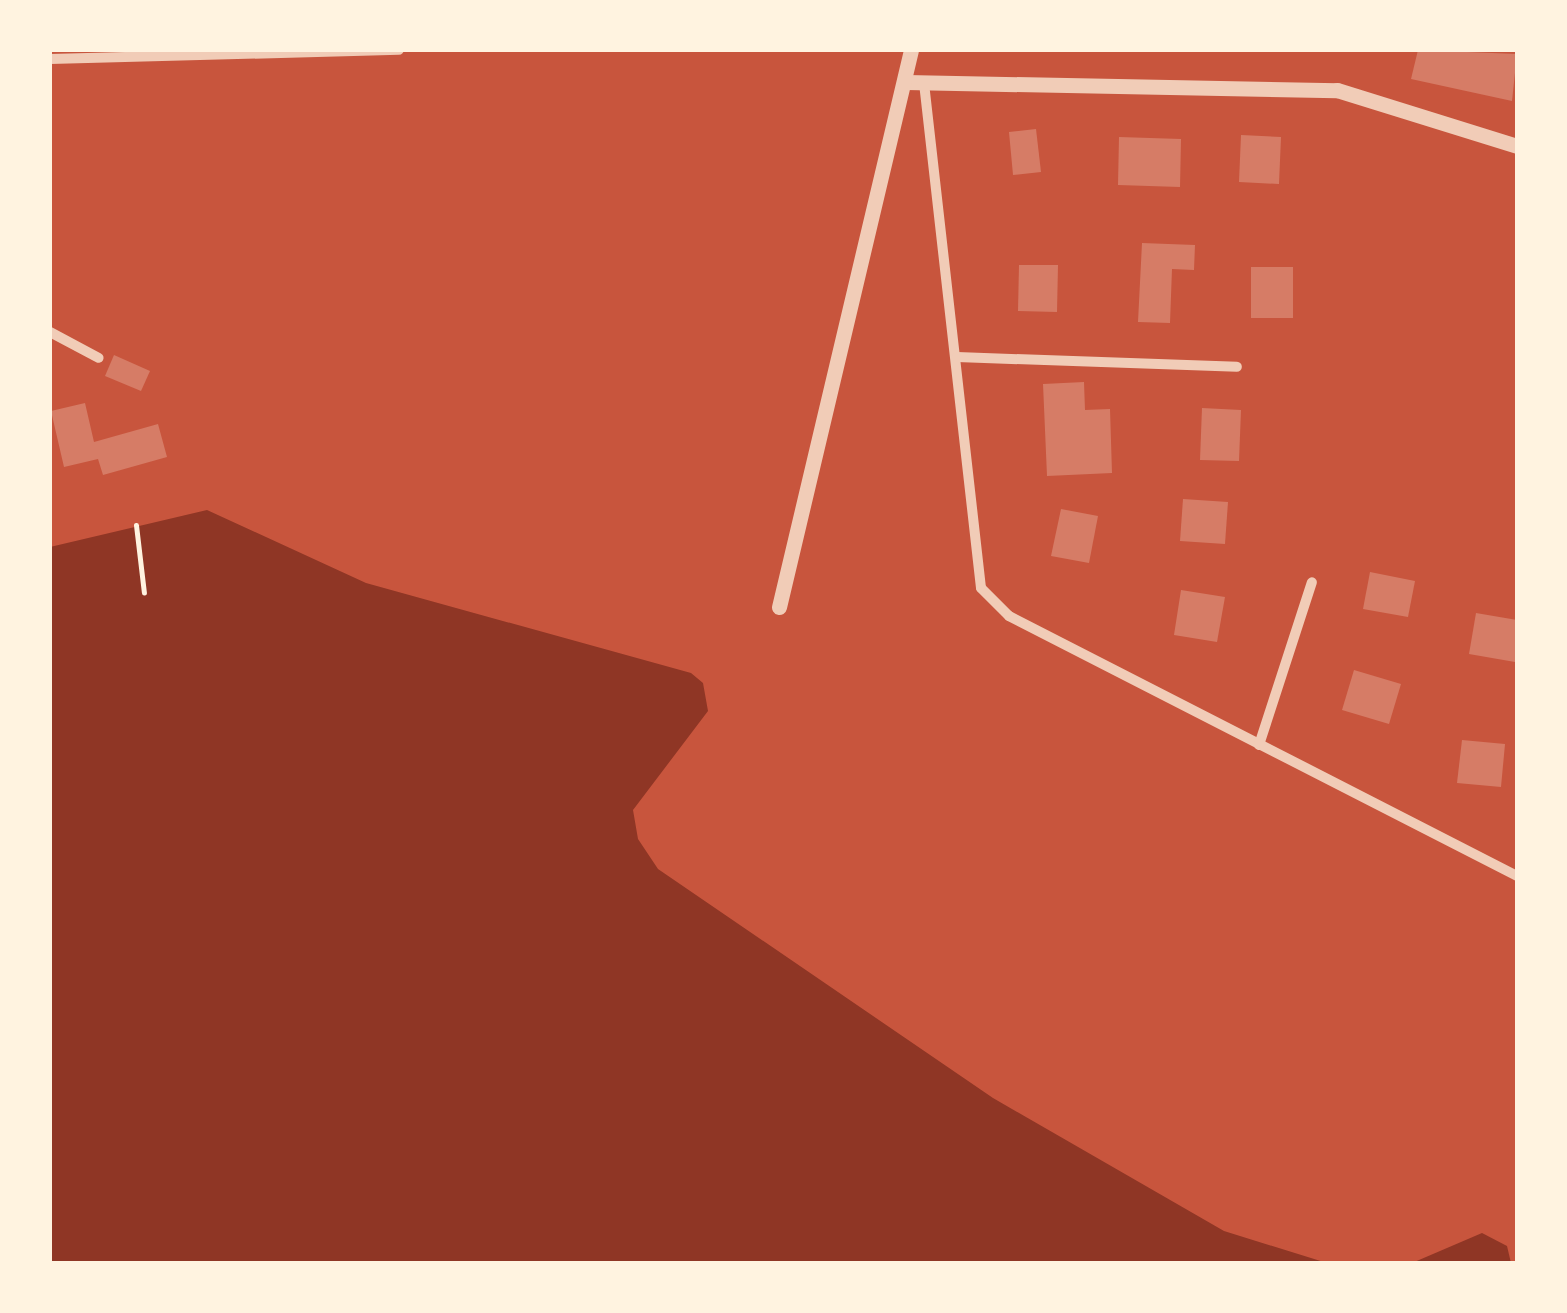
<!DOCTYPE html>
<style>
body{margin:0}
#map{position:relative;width:1567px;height:1313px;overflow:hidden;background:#c8553d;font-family:Rubik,sans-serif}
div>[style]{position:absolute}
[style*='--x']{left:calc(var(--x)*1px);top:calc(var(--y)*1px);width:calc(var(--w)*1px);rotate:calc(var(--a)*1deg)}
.water>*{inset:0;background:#8f3625}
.building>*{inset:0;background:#d67c66}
.path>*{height:5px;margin:-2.5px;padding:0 2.5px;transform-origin:2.5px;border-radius:2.5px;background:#fff3e0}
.minor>*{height:10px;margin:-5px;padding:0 5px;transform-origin:5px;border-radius:5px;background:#f1ccb7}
.tertiary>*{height:15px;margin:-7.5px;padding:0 7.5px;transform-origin:7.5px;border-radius:7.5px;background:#f1ccb7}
span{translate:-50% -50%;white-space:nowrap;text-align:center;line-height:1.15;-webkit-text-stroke:8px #fff3e0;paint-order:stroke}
.frame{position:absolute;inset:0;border:52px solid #fff3e0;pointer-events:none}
</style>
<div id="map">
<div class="water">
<i style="clip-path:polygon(207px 510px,366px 583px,691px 673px,703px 683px,708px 711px,633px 810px,638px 839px,658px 869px,993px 1098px,1224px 1231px,1327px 1263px,50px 1263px,50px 547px)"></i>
<i style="clip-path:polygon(1482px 1233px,1507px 1246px,1511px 1263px,1412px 1263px)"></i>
</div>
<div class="building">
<i style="clip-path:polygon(1418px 50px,1517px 54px,1512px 101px,1411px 79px)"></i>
<i style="clip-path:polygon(1036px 129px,1041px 172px,1013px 175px,1009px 132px)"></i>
<i style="clip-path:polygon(1241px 135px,1281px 137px,1279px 184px,1239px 182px)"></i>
<i style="clip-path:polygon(1119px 137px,1181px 139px,1180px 187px,1118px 185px)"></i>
<i style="clip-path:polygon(1142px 243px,1195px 245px,1194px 270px,1172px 269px,1170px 323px,1138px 322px)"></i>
<i style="clip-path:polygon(1019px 265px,1058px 265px,1057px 312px,1018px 311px)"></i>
<i style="clip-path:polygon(1251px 267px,1293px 267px,1293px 318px,1251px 318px)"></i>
<i style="clip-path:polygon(114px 355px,150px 371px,141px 391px,105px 376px)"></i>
<i style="clip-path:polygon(1084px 382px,1085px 410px,1110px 409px,1112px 473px,1047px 476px,1043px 384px)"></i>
<i style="clip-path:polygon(85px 403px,94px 442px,158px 424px,167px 457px,103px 475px,98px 459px,64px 467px,51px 411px)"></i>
<i style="clip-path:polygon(1202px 408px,1241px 410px,1239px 461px,1200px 460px)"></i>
<i style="clip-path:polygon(1183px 499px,1228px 502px,1225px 544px,1180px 541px)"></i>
<i style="clip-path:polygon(1061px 509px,1098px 516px,1089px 563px,1051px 556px)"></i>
<i style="clip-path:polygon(1370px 572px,1415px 581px,1408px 617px,1363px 609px)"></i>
<i style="clip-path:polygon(1181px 590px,1225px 597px,1217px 642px,1174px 635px)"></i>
<i style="clip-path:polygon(1476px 613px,1517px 620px,1515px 662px,1469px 654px)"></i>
<i style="clip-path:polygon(1354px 670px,1401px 684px,1389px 724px,1342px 710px)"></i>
<i style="clip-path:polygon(1462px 740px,1505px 744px,1501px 787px,1457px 783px)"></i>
</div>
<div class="path">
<i style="--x:136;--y:525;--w:68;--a:83.3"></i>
</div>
<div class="minor">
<i style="--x:50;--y:59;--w:349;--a:-1.5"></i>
<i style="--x:924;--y:83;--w:508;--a:83.56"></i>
<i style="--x:981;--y:588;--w:40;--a:45"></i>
<i style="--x:1009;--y:616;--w:571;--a:27.1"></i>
<i style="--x:50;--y:332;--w:55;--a:28"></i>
<i style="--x:957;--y:357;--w:280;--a:2"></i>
<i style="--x:1259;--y:745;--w:171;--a:-72"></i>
</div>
<div class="tertiary">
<i style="--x:906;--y:82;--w:431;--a:1.1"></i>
<i style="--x:1337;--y:90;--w:189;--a:17.3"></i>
<i style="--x:779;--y:607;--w:572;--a:-76.67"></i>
</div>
<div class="frame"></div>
</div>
